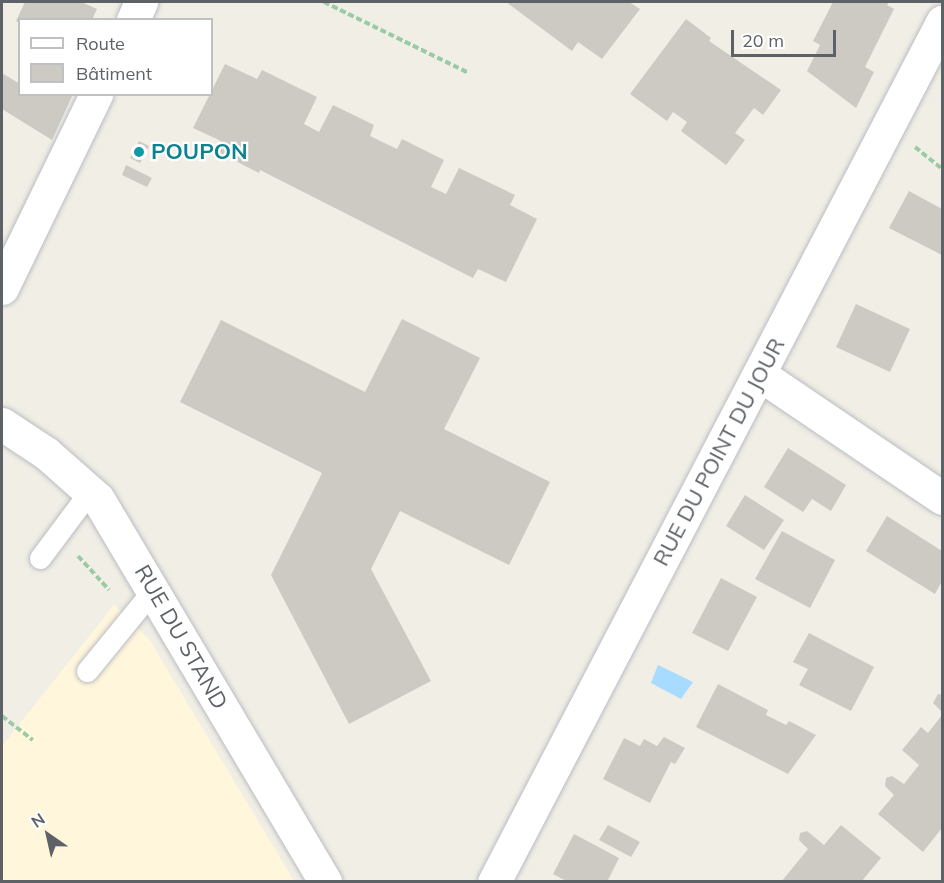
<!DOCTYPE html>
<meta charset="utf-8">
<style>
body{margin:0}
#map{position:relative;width:944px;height:883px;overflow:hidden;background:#f0eee5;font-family:Mulish,sans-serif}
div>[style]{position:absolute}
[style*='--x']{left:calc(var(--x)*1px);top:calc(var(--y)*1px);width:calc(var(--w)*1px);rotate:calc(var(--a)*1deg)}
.commercial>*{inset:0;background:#fff6dc}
.water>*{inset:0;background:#a7dbff}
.building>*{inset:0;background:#cdcac4}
.path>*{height:4px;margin-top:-2px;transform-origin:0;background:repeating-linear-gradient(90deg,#99cba6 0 6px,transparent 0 9px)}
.roads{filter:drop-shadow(0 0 2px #babdc2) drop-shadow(0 0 2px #babdc2)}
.service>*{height:21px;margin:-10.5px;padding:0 10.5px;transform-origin:10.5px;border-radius:10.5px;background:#fff}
.minor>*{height:33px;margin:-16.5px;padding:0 16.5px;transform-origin:16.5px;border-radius:16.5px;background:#fff}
.tertiary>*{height:33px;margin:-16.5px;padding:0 16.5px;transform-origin:16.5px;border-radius:16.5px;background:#fff}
.dots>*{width:16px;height:16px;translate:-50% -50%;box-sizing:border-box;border:3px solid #fff;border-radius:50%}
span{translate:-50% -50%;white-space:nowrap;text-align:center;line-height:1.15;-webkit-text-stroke:4.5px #fff;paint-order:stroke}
.culture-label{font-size:22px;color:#0d838f;font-weight:700}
.left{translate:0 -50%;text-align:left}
.street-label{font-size:22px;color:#5d6267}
.frame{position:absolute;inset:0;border:3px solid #5d6267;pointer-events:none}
.legend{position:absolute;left:18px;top:18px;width:195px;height:78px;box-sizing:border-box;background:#fff;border:2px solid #bec0c2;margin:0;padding:8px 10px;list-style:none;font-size:18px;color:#5d6267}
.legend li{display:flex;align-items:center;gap:12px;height:30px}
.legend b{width:30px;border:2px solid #bec0c2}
.north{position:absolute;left:18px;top:805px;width:60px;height:60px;-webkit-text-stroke:4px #fff;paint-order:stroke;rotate:326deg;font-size:16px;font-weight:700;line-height:24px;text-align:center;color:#5d6267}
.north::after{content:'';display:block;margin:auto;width:21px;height:27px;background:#5d6267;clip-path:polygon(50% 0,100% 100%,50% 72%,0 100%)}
.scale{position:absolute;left:731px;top:30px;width:105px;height:27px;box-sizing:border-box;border:3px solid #5d6267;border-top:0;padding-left:8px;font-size:18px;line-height:21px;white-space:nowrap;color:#5d6267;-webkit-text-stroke:4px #fff;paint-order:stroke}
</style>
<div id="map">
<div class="commercial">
<i style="clip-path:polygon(114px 605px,149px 639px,294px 881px,2px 881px,2px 746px)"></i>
</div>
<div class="water">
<i style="clip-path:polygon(658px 665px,693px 682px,681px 699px,651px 683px)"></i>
</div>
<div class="building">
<i style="clip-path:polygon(25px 2px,81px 2px,97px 9px,92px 20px,20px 20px,20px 23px,16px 21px)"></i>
<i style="clip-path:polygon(506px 2px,629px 2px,640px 9px,602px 59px,578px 42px,572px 51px)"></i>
<i style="clip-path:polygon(833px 2px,889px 2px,887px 5px,894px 9px,865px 67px,874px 72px,856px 108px,807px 71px,820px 45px,813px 41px)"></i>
<i style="clip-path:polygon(686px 19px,711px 38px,709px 41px,781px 90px,763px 115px,754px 108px,735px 133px,745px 140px,726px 165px,681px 131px,687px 122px,673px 112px,667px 121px,630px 94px)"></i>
<i style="clip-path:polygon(225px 64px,257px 79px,262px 70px,317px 97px,304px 124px,319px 132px,333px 105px,374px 125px,370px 136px,397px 149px,402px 139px,444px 160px,431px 187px,446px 194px,459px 168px,515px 195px,510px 205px,537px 219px,506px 282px,478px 269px,473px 278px,260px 170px,259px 173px,216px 151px,221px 141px,193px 128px)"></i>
<i style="clip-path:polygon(2px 73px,20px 84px,20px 94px,73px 94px,52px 140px,2px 109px)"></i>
<i style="clip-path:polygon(139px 141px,149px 146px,140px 163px,130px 158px)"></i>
<i style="clip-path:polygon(126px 165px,152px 178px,147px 187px,122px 175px)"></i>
<i style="clip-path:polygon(909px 191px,942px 209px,942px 255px,889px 228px)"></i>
<i style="clip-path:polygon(856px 304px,910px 329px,890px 372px,836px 347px)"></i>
<i style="clip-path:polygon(402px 319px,480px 358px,444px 429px,550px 482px,509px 565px,400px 511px,371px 569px,431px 681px,349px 724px,271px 575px,322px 473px,180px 402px,221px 320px,365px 392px)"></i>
<i style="clip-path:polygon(788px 448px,846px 485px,831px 511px,812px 499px,803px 512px,764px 487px)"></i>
<i style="clip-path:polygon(745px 495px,784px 520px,764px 550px,726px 526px)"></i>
<i style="clip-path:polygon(887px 516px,942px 551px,942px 581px,935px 594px,866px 551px)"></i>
<i style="clip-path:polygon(782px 531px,835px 560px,810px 608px,755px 579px)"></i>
<i style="clip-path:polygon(721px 578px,757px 597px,728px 651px,692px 633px)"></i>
<i style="clip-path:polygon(809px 633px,874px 667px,851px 711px,799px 685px,808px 669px,793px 662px)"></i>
<i style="clip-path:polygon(718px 684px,768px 710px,766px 715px,786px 725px,789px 721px,816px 735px,788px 774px,696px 727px)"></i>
<i style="clip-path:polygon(938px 694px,942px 695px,942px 712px,933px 703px)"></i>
<i style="clip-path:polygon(942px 715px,942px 828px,923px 852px,878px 814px,894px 795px,885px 786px,886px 778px,892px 776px,904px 784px,919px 765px,902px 750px,921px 727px,928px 733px)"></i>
<i style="clip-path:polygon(664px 737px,685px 748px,675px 764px,671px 762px,650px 803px,603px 779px,624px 738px,640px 746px,644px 739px,657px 746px)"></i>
<i style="clip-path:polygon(608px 825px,640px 842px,631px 857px,599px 840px)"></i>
<i style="clip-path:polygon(841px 825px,881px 858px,861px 882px,781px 882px,808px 849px,799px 840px,800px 833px,807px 831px,824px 845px)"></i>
<i style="clip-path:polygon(574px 834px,619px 858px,607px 882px,568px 882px,553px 874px)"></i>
</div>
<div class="path">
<i style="--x:324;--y:2;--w:161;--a:26.1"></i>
<i style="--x:915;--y:147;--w:35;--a:39"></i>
<i style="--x:78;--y:556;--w:46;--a:47.6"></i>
<i style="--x:2;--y:716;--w:39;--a:38"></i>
</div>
<div class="roads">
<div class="service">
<i style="--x:40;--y:558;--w:84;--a:-53.3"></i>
<i style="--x:87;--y:671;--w:104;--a:-50.8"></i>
</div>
<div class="minor">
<i style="--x:133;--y:20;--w:20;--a:-66"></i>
<i style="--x:2;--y:288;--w:216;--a:-64.1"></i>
<i style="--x:759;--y:374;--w:221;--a:34.1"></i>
<i style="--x:494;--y:882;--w:970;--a:-62.48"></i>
</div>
<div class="tertiary">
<i style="--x:2;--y:424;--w:53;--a:33.4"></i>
<i style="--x:46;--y:453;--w:69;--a:41.5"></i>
<i style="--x:98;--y:499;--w:445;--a:59.3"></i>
</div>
</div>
<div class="dots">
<i style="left:139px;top:152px;background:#0f9aa8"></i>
</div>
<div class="culture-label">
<span class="left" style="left:151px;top:152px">POUPON</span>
</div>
<div class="street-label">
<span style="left:719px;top:452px;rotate:-62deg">RUE DU POINT DU JOUR</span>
<span style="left:181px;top:637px;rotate:60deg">RUE DU STAND</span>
</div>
<div class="frame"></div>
<ul class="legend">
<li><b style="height:8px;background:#fff"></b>Route</li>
<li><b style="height:16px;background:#cdcac4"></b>Bâtiment</li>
</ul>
<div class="north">N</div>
<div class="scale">20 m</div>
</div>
